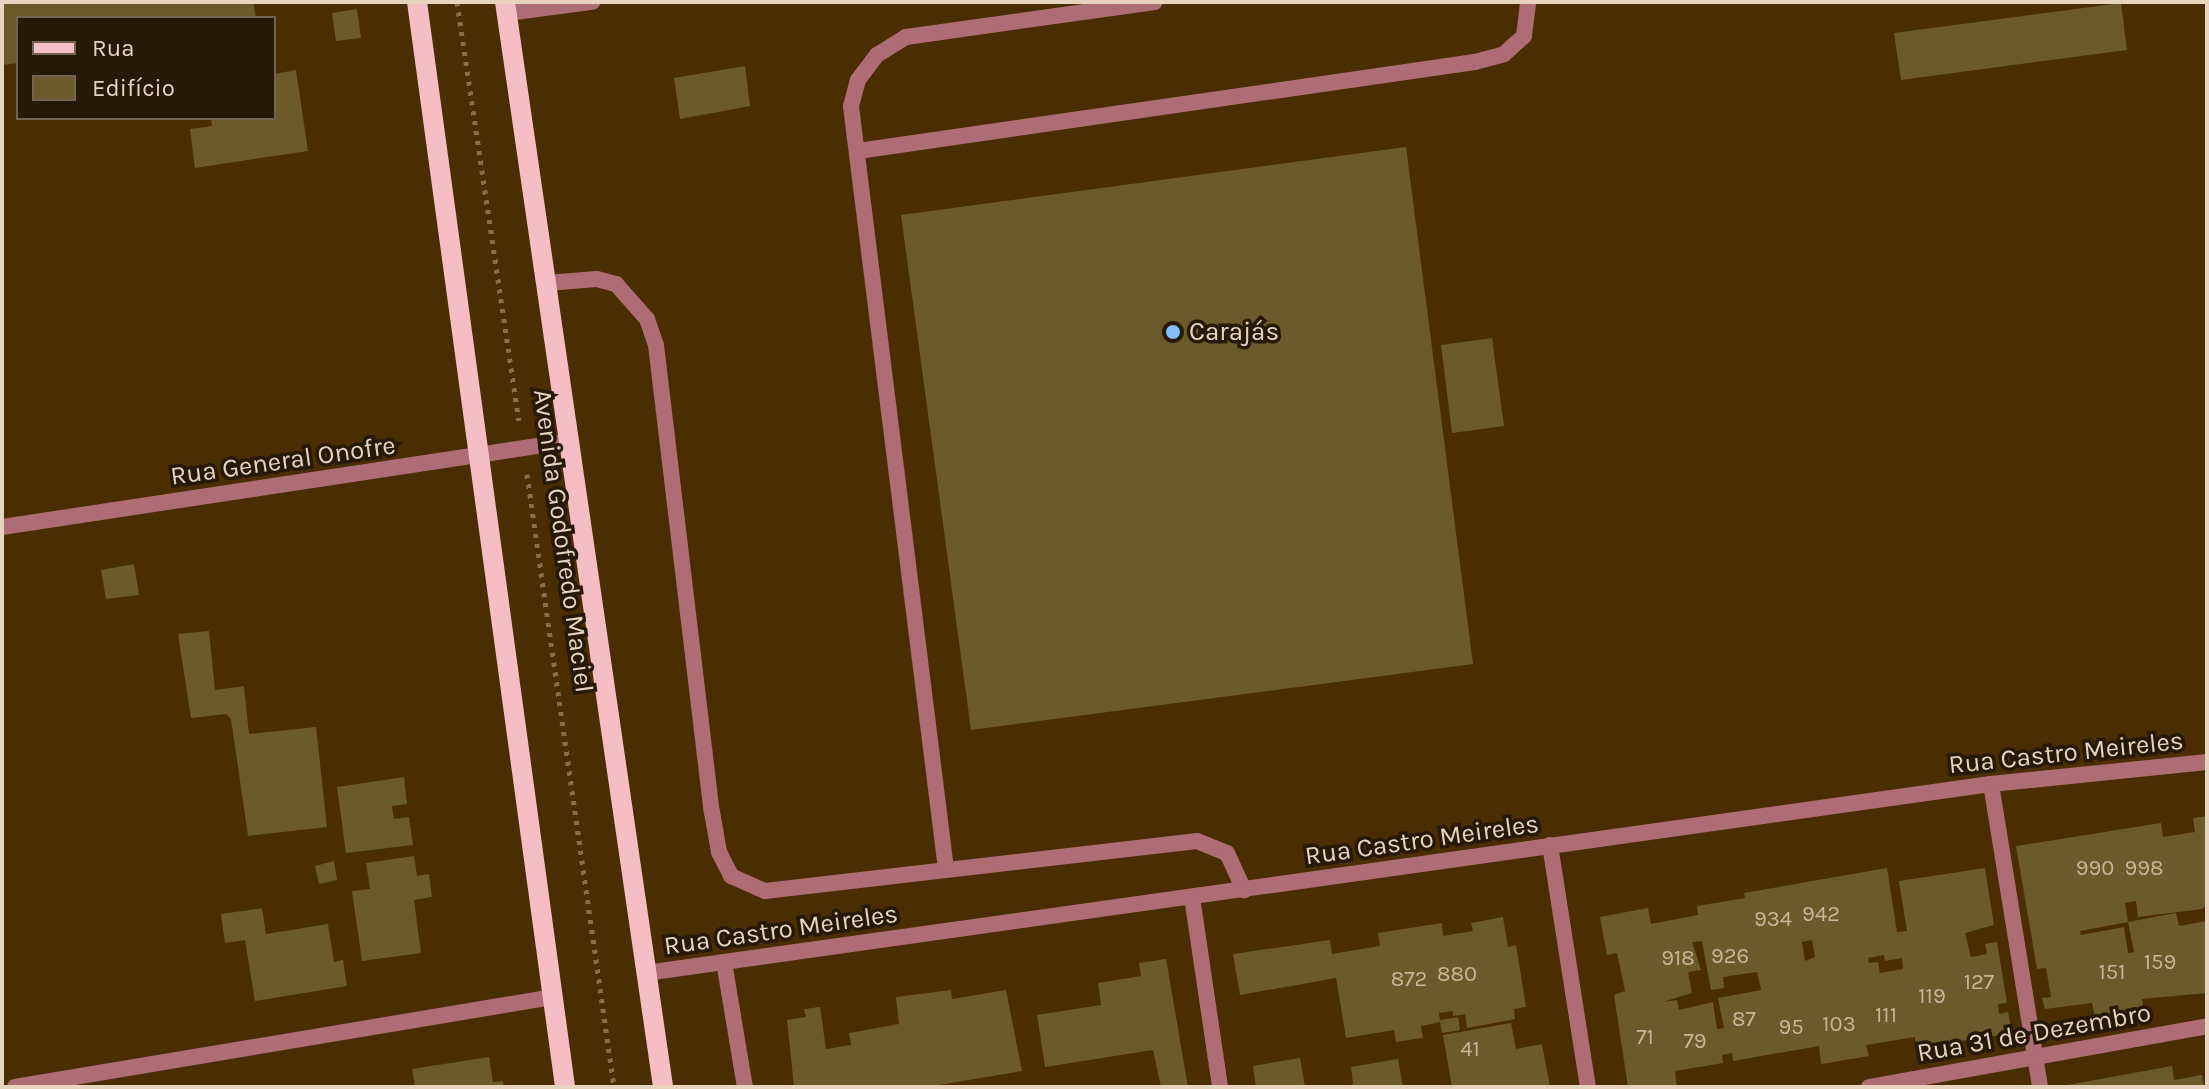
<!DOCTYPE html>
<meta charset="utf-8">
<style>
body{margin:0}
#map{position:relative;width:2209px;height:1089px;overflow:hidden;background:#4a2d00;font-family:Karla,sans-serif}
div>[style]{position:absolute}
[style*='--x']{left:calc(var(--x)*1px);top:calc(var(--y)*1px);width:calc(var(--w)*1px);rotate:calc(var(--a)*1deg)}
.building>*{inset:0;background:#6b5b2a}
.path>*{height:5px;margin-top:-2.5px;transform-origin:0;background:repeating-linear-gradient(90deg,#886e4b 0 4px,transparent 0 10px)}
.service>*{height:16px;margin:-8px;padding:0 8px;transform-origin:8px;border-radius:8px;background:#ae6c75}
.minor>*{height:16px;margin:-8px;padding:0 8px;transform-origin:8px;border-radius:8px;background:#ae6c75}
.primary>*{height:20px;margin:-10px;padding:0 10px;transform-origin:10px;border-radius:10px;background:#f5bdc4}
.dots>*{width:22px;height:22px;translate:-50% -50%;box-sizing:border-box;border:4px solid #261908;border-radius:50%}
span{translate:-50% -50%;white-space:nowrap;text-align:center;line-height:1.15;-webkit-text-stroke:7px #261908;paint-order:stroke}
.number-label{font-size:22px;color:#c8b69a}
.number-label span{-webkit-text-stroke-width:0}
.poi-label{font-size:26px;color:#e7d4bf}
.left{translate:0 -50%;text-align:left}
.street-label{font-size:26px;color:#e7d4bf}
.frame{position:absolute;inset:0;border:4px solid #e7d4bf;pointer-events:none}
.legend{position:absolute;left:16px;top:16px;width:260px;height:104px;box-sizing:border-box;background:#261908;border:2px solid #736451;margin:0;padding:10px 14px;list-style:none;font-size:24px;color:#e7d4bf}
.legend li{display:flex;align-items:center;gap:16px;height:40px}
.legend b{width:40px;border:2px solid #736451}
</style>
<div id="map">
<div class="building">
<i style="clip-path:polygon(2px 2px,253px 2px,256px 18px,18px 18px,18px 63px,2px 65px)"></i>
<i style="clip-path:polygon(2121px 3px,2127px 50px,1901px 80px,1894px 33px)"></i>
<i style="clip-path:polygon(357px 9px,361px 38px,336px 41px,332px 13px)"></i>
<i style="clip-path:polygon(745px 66px,750px 106px,680px 119px,674px 78px)"></i>
<i style="clip-path:polygon(296px 70px,308px 151px,195px 168px,190px 129px,212px 126px,211px 118px,274px 118px,274px 74px)"></i>
<i style="clip-path:polygon(1406px 147px,1473px 664px,971px 730px,901px 215px)"></i>
<i style="clip-path:polygon(1492px 338px,1504px 426px,1452px 433px,1441px 345px)"></i>
<i style="clip-path:polygon(134px 564px,139px 595px,106px 599px,101px 570px)"></i>
<i style="clip-path:polygon(209px 631px,215px 690px,244px 686px,249px 734px,316px 727px,327px 827px,248px 836px,231px 719px,226px 714px,191px 718px,178px 634px)"></i>
<i style="clip-path:polygon(404px 777px,407px 804px,392px 806px,394px 819px,409px 817px,413px 845px,346px 853px,337px 787px)"></i>
<i style="clip-path:polygon(2207px 816px,2207px 905px,2202px 909px,2138px 917px,2136px 901px,2125px 903px,2128px 922px,2080px 931px,2081px 935px,2124px 927px,2128px 953px,2134px 952px,2128px 922px,2176px 913px,2179px 926px,2207px 921px,2207px 993px,2142px 999px,2144px 1010px,2095px 1018px,2092px 1003px,2045px 1009px,2042px 998px,2051px 997px,2046px 968px,2037px 969px,2016px 846px,2161px 823px,2163px 837px,2195px 832px,2193px 818px)"></i>
<i style="clip-path:polygon(414px 856px,417px 876px,429px 874px,432px 897px,414px 900px,421px 953px,362px 961px,352px 891px,370px 889px,366px 863px)"></i>
<i style="clip-path:polygon(334px 861px,337px 880px,319px 884px,315px 866px)"></i>
<i style="clip-path:polygon(evenodd,1887px 868px,1897px 932px,1907px 931px,1899px 881px,1985px 868px,1994px 925px,1965px 933px,1971px 957px,1987px 954px,1985px 944px,1997px 942px,2007px 1003px,1998px 1004px,1999px 1014px,2008px 1012px,2012px 1033px,1916px 1048px,1915px 1037px,1866px 1045px,1869px 1056px,1821px 1064px,1819px 1046px,1733px 1061px,1732px 1053px,1722px 1055px,1723px 1063px,1675px 1071px,1677px 1087px,1628px 1087px,1614px 995px,1625px 991px,1617px 953px,1607px 955px,1600px 917px,1648px 908px,1651px 924px,1698px 915px,1697px 906px,1745px 898px,1744px 893px,1887px 868px,1812px 940px,1815px 957px,1805px 961px,1802px 942px,1812px 940px,1887px 868px,1702px 941px,1711px 990px,1724px 988px,1723px 977px,1757px 972px,1761px 990px,1718px 998px,1724px 1028px,1717px 1029px,1713px 1002px,1679px 1010px,1677px 1000px,1663px 1002px,1692px 993px,1688px 972px,1701px 970px,1692px 942px,1702px 941px,1887px 868px,1884px 955px,1885px 961px,1902px 958px,1903px 969px,1880px 973px,1878px 962px,1869px 963px,1868px 958px,1884px 955px)"></i>
<i style="clip-path:polygon(262px 908px,266px 934px,328px 924px,334px 962px,343px 960px,347px 986px,255px 1001px,245px 940px,225px 943px,221px 914px)"></i>
<i style="clip-path:polygon(1503px 917px,1508px 947px,1516px 945px,1526px 1007px,1514px 1009px,1515px 1019px,1467px 1028px,1465px 1014px,1453px 1016px,1453px 1011px,1439px 1013px,1440px 1020px,1458px 1017px,1460px 1030px,1442px 1033px,1440px 1022px,1421px 1026px,1423px 1038px,1415px 1039px,1396px 1042px,1394px 1030px,1346px 1038px,1336px 978px,1240px 995px,1233px 954px,1330px 940px,1332px 954px,1380px 946px,1378px 933px,1442px 923px,1443px 936px,1473px 931px,1471px 923px)"></i>
<i style="clip-path:polygon(1166px 959px,1188px 1087px,1161px 1087px,1153px 1050px,1045px 1067px,1037px 1015px,1101px 1005px,1098px 983px,1141px 976px,1139px 963px)"></i>
<i style="clip-path:polygon(951px 990px,952px 999px,1006px 990px,1022px 1071px,927px 1087px,794px 1087px,787px 1020px,806px 1017px,804px 1009px,820px 1007px,826px 1049px,851px 1045px,849px 1033px,899px 1024px,896px 997px)"></i>
<i style="clip-path:polygon(1511px 1023px,1516px 1049px,1542px 1044px,1550px 1087px,1452px 1087px,1443px 1035px)"></i>
<i style="clip-path:polygon(489px 1057px,493px 1082px,503px 1081px,504px 1087px,415px 1087px,412px 1069px)"></i>
<i style="clip-path:polygon(1300px 1058px,1305px 1087px,1256px 1087px,1253px 1066px)"></i>
<i style="clip-path:polygon(1398px 1059px,1403px 1087px,1346px 1087px,1353px 1084px,1351px 1067px)"></i>
<i style="clip-path:polygon(2172px 1066px,2174px 1080px,2202px 1075px,2204px 1087px,2056px 1087px)"></i>
</div>
<div class="path">
<i style="--x:457;--y:2;--w:423;--a:81.6"></i>
<i style="--x:527;--y:474;--w:619;--a:81.92"></i>
</div>
<div class="service">
<i style="--x:858;--y:151;--w:623;--a:-8.21"></i>
<i style="--x:1475;--y:62;--w:30;--a:-15"></i>
<i style="--x:1504;--y:54;--w:27;--a:-42"></i>
<i style="--x:1524;--y:36;--w:34;--a:-83"></i>
<i style="--x:547;--y:283;--w:50;--a:-4.6"></i>
<i style="--x:597;--y:279;--w:20;--a:15"></i>
<i style="--x:616;--y:284;--w:47;--a:48.5"></i>
<i style="--x:647;--y:319;--w:28;--a:71"></i>
<i style="--x:656;--y:345;--w:470;--a:83.2"></i>
<i style="--x:712;--y:812;--w:41;--a:80.1"></i>
<i style="--x:719;--y:852;--w:27;--a:63"></i>
<i style="--x:731;--y:876;--w:37;--a:24"></i>
<i style="--x:765;--y:891;--w:435;--a:-6.6"></i>
<i style="--x:1197;--y:841;--w:32;--a:22"></i>
<i style="--x:1227;--y:853;--w:41;--a:65.3"></i>
<i style="--x:946;--y:869;--w:769;--a:-97.1"></i>
<i style="--x:851;--y:106;--w:27;--a:-75"></i>
<i style="--x:858;--y:80;--w:31;--a:-53"></i>
<i style="--x:877;--y:55;--w:34;--a:-32"></i>
<i style="--x:906;--y:37;--w:251;--a:-8"></i>
</div>
<div class="minor">
<i style="--x:507;--y:13;--w:86;--a:-7.4"></i>
<i style="--x:2;--y:527;--w:574;--a:-8.61"></i>
<i style="--x:1991;--y:784;--w:307;--a:80.8"></i>
<i style="--x:1550;--y:845;--w:245;--a:81.1"></i>
<i style="--x:1192;--y:897;--w:192;--a:81.6"></i>
<i style="--x:724;--y:962;--w:127;--a:80.5"></i>
<i style="--x:646;--y:973;--w:1358;--a:-8"></i>
<i style="--x:1991;--y:784;--w:217;--a:-5.8"></i>
<i style="--x:15;--y:1087;--w:545;--a:-9.5"></i>
<i style="--x:1869;--y:1087;--w:343;--a:-10.2"></i>
</div>
<div class="primary">
<i style="--x:417;--y:2;--w:1095;--a:82.23"></i>
<i style="--x:505;--y:2;--w:1096;--a:81.71"></i>
</div>
<div class="dots">
<i style="left:1173px;top:332px;background:#82bcfa"></i>
</div>
<div class="number-label">
<span style="left:2095px;top:869px">990</span>
<span style="left:2144px;top:869px">998</span>
<span style="left:1821px;top:915px">942</span>
<span style="left:1773px;top:920px">934</span>
<span style="left:1730px;top:957px">926</span>
<span style="left:1678px;top:959px">918</span>
<span style="left:2160px;top:963px">159</span>
<span style="left:2112px;top:973px">151</span>
<span style="left:1457px;top:975px">880</span>
<span style="left:1409px;top:980px">872</span>
<span style="left:1979px;top:983px">127</span>
<span style="left:1932px;top:997px">119</span>
<span style="left:1886px;top:1016px">111</span>
<span style="left:1744px;top:1020px">87</span>
<span style="left:1839px;top:1025px">103</span>
<span style="left:1791px;top:1028px">95</span>
<span style="left:1645px;top:1038px">71</span>
<span style="left:1695px;top:1042px">79</span>
<span style="left:1470px;top:1050px">41</span>
</div>
<div class="poi-label">
<span class="left" style="left:1189px;top:332px">Carajás</span>
</div>
<div class="street-label">
<span style="left:283px;top:461px;rotate:-8deg">Rua General Onofre</span>
<span style="left:563px;top:541px;rotate:82deg">Avenida Godofredo Maciel</span>
<span style="left:2066px;top:753px;rotate:-6deg">Rua Castro Meireles</span>
<span style="left:1422px;top:840px;rotate:-8deg">Rua Castro Meireles</span>
<span style="left:781px;top:930px;rotate:-8deg">Rua Castro Meireles</span>
<span style="left:2034px;top:1033px;rotate:-10deg">Rua 31 de Dezembro</span>
</div>
<div class="frame"></div>
<ul class="legend">
<li><b style="height:10px;background:#f5bdc4"></b>Rua</li>
<li><b style="height:22px;background:#6b5b2a"></b>Edifício</li>
</ul>
</div>
